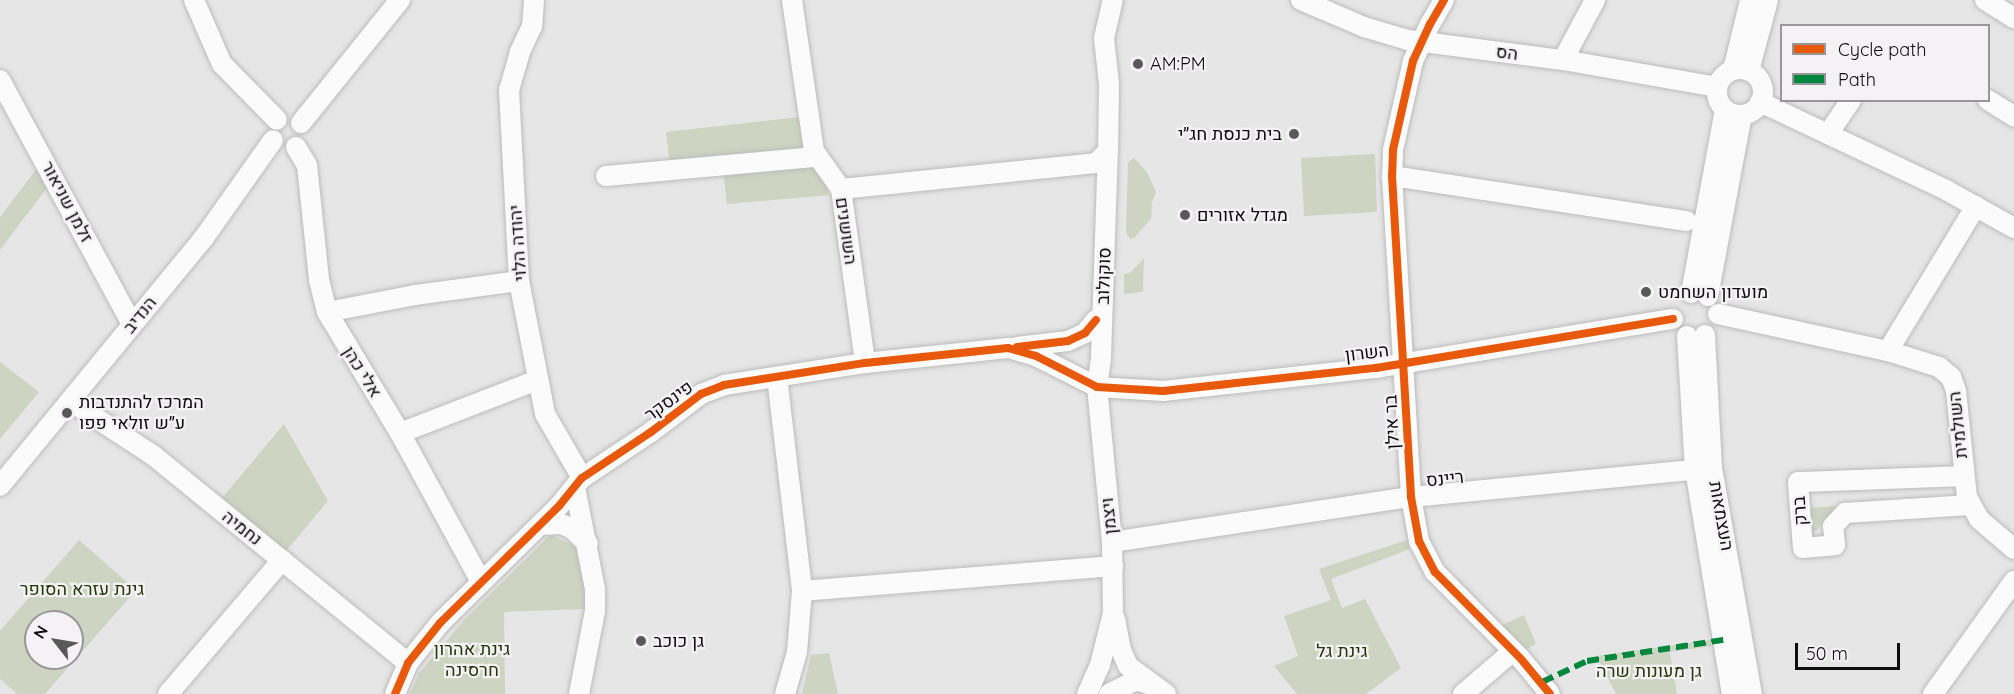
<!DOCTYPE html>
<meta charset="utf-8">
<style>
body{margin:0}
#map{position:relative;width:2014px;height:694px;overflow:hidden;background:#e7e6e7;font-family:Quicksand,Heebo,sans-serif}
div>[style]{position:absolute}
[style*='--x']{left:calc(var(--x)*1px);top:calc(var(--y)*1px);width:calc(var(--w)*1px);rotate:calc(var(--a)*1deg)}
.green>*{inset:0;background:#cdd4c2}
.roads{filter:drop-shadow(0 0 2px #bcbbbc) drop-shadow(0 0 2px #bcbbbc)}
.minor>*{height:20px;margin:-10px;padding:0 10px;transform-origin:10px;border-radius:10px;background:#fbfbfb}
.minor>.ring{margin:-10px;padding:0;box-sizing:content-box;background:none;border:20px solid #fbfbfb;border-radius:50%}
.quiet>*{height:6px;margin-top:-3px;transform-origin:0;background:repeating-linear-gradient(90deg,#00873e 0 12px,transparent 0 18px)}
.cycleway>*{height:8px;margin:-4px;padding:0 4px;transform-origin:4px;border-radius:4px;background:#e8590c}
.dots>*{width:16px;height:16px;translate:-50% -50%;box-sizing:border-box;border:3px solid #f5f2f5;border-radius:50%}
span{translate:-50% -50%;white-space:nowrap;text-align:center;line-height:1.15;-webkit-text-stroke:4.5px #f5f2f5;paint-order:stroke}
.street-label{font-size:18px;color:#0e0d0e}
.poi-label{font-size:18px;color:#0e0d0e}
.left{translate:0 -50%;text-align:left}
.right{translate:-100% -50%;text-align:right}
.park-label{font-size:18px;color:#28370b}
.legend{position:absolute;left:1780px;top:24px;width:210px;height:78px;box-sizing:border-box;background:#f5f2f5;border:2px solid #999699;margin:0;padding:8px 10px;list-style:none;font-size:18px;color:#0e0d0e}
.legend li{display:flex;align-items:center;gap:12px;height:30px}
.legend b{width:30px;border:2px solid #999699}
.north{position:absolute;left:24px;top:610px;width:60px;height:60px;box-sizing:border-box;background:#f5f2f5;border:2px solid #999699;border-radius:50%;rotate:301deg;font-size:16px;font-weight:700;line-height:24px;text-align:center;color:#0e0d0e}
.north::after{content:'';display:block;margin:auto;width:21px;height:27px;background:#5a595a;clip-path:polygon(50% 0,100% 100%,50% 72%,0 100%)}
.scale{position:absolute;left:1795px;top:643px;width:105px;height:27px;box-sizing:border-box;border:3px solid #0e0d0e;border-top:0;padding-left:8px;font-size:18px;line-height:21px;white-space:nowrap;color:#0e0d0e;-webkit-text-stroke:4px #f5f2f5;paint-order:stroke}
</style>
<div id="map">
<div class="green">
<i style="clip-path:polygon(800px 117px,804px 150px,670px 165px,666px 132px)"></i>
<i style="clip-path:polygon(1375px 154px,1377px 212px,1304px 216px,1301px 158px)"></i>
<i style="clip-path:polygon(1134px 158px,1147px 172px,1156px 192px,1152px 202px,1151px 219px,1134px 238px,1130px 239px,1126px 232px,1128px 162px)"></i>
<i style="clip-path:polygon(810px 165px,825px 175px,829px 195px,727px 204px,723px 171px)"></i>
<i style="clip-path:polygon(39px 166px,50px 184px,0 250px,0 217px)"></i>
<i style="clip-path:polygon(1144px 258px,1143px 292px,1124px 294px,1124px 274px,1130px 273px)"></i>
<i style="clip-path:polygon(0 362px,39px 392px,0 439px)"></i>
<i style="clip-path:polygon(284px 424px,328px 501px,286px 551px,222px 498px)"></i>
<i style="clip-path:polygon(1839px 506px,1809px 538px,1807px 508px)"></i>
<i style="clip-path:polygon(550px 535px,573px 545px,580px 553px,585px 577px,587px 609px,504px 612px,505px 694px,410px 694px,419px 673px,465px 619px)"></i>
<i style="clip-path:polygon(evenodd,79px 540px,136px 590px,45px 694px,17px 694px,0 679px,0 631px,79px 540px,36px 622px,72px 622px,72px 658px,36px 658px,36px 622px)"></i>
<i style="clip-path:polygon(1407px 540px,1410px 549px,1331px 579px,1342px 608px,1365px 599px,1401px 668px,1366px 694px,1297px 694px,1274px 666px,1298px 656px,1284px 616px,1331px 600px,1319px 569px)"></i>
<i style="clip-path:polygon(1524px 615px,1536px 644px,1527px 649px,1502px 625px)"></i>
<i style="clip-path:polygon(1711px 640px,1712px 646px,1670px 652px,1677px 694px,1616px 694px,1596px 656px)"></i>
<i style="clip-path:polygon(829px 653px,838px 694px,802px 694px,811px 655px)"></i>
</div>
<div class="roads">
<div class="minor">
<i style="--x:194;--y:0;--w:70;--a:66.4"></i>
<i style="--x:222;--y:64;--w:78;--a:45.5"></i>
<i style="--x:534;--y:0;--w:26;--a:94"></i>
<i style="--x:532;--y:26;--w:29;--a:115"></i>
<i style="--x:520;--y:52;--w:40;--a:106"></i>
<i style="--x:509;--y:90;--w:191;--a:87"></i>
<i style="--x:519;--y:281;--w:136;--a:78.9"></i>
<i style="--x:545;--y:414;--w:74;--a:60"></i>
<i style="--x:792;--y:0;--w:153;--a:81.7"></i>
<i style="--x:814;--y:151;--w:47;--a:54.6"></i>
<i style="--x:841;--y:189;--w:176;--a:82.1"></i>
<i style="--x:1301;--y:0;--w:69;--a:23.2"></i>
<i style="--x:1364;--y:27;--w:46;--a:16.5"></i>
<i style="--x:1408;--y:40;--w:156;--a:7.4"></i>
<i style="--x:1563;--y:60;--w:156;--a:9.9"></i>
<i style="--x:1444;--y:0;--w:28;--a:120"></i>
<i style="--x:1430;--y:24;--w:41;--a:114.7"></i>
<i style="--x:1413;--y:61;--w:91;--a:102.7"></i>
<i style="--x:1393;--y:150;--w:26;--a:92"></i>
<i style="--x:1392;--y:176;--w:322;--a:86.6"></i>
<i style="--x:1411;--y:497;--w:45;--a:79.7"></i>
<i style="--x:1419;--y:541;--w:35;--a:63"></i>
<i style="--x:1435;--y:572;--w:122;--a:45.3"></i>
<i style="--x:1521;--y:659;--w:45;--a:50.4"></i>
<i style="--x:1985;--y:0;--w:34;--a:32"></i>
<i style="--x:1563;--y:60;--w:68;--a:-61.9"></i>
<i class="ring" style="left:1717px;top:69px;width:26px;height:26px"></i>
<i style="--x:1733;--y:70;--w:72;--a:-76.3"></i>
<i style="--x:1749;--y:71;--w:73;--a:-75"></i>
<i style="--x:0;--y:80;--w:277;--a:61.6"></i>
<i style="--x:1988;--y:100;--w:31;--a:32"></i>
<i style="--x:1760;--y:102;--w:206;--a:25.3"></i>
<i style="--x:1946;--y:190;--w:78;--a:29.2"></i>
<i style="--x:301;--y:123;--w:158;--a:-51.2"></i>
<i style="--x:1828;--y:134;--w:41;--a:-55.9"></i>
<i style="--x:296;--y:147;--w:21;--a:59"></i>
<i style="--x:307;--y:165;--w:116;--a:84"></i>
<i style="--x:319;--y:280;--w:33;--a:76"></i>
<i style="--x:327;--y:312;--w:141;--a:58.9"></i>
<i style="--x:400;--y:433;--w:167;--a:61.4"></i>
<i style="--x:606;--y:176;--w:211;--a:-5.2"></i>
<i style="--x:1392;--y:176;--w:298;--a:8.7"></i>
<i style="--x:841;--y:189;--w:256;--a:-5.8"></i>
<i style="--x:1096;--y:163;--w:17;--a:-45"></i>
<i style="--x:1976;--y:206;--w:170;--a:121.3"></i>
<i style="--x:1888;--y:351;--w:53;--a:17.4"></i>
<i style="--x:1939;--y:367;--w:16;--a:40"></i>
<i style="--x:1951;--y:377;--w:15;--a:70"></i>
<i style="--x:1956;--y:391;--w:107;--a:84.1"></i>
<i style="--x:1967;--y:497;--w:25;--a:61"></i>
<i style="--x:1979;--y:519;--w:46;--a:40.6"></i>
<i style="--x:1691;--y:293;--w:186;--a:-79.5"></i>
<i style="--x:1708;--y:296;--w:184;--a:-79.4"></i>
<i style="--x:327;--y:312;--w:90;--a:-10.9"></i>
<i style="--x:415;--y:295;--w:105;--a:-7.7"></i>
<i style="--x:1718;--y:314;--w:174;--a:12.3"></i>
<i style="--x:1705;--y:335;--w:133;--a:87"></i>
<i style="--x:1712;--y:468;--w:230;--a:80"></i>
<i style="--x:1687;--y:336;--w:133;--a:86.6"></i>
<i style="--x:1695;--y:469;--w:228;--a:80.7"></i>
<i style="--x:1017;--y:347;--w:51;--a:-6.7"></i>
<i style="--x:1068;--y:341;--w:19;--a:-25"></i>
<i style="--x:1085;--y:333;--w:17;--a:-50"></i>
<i style="--x:777;--y:377;--w:215;--a:83.3"></i>
<i style="--x:802;--y:591;--w:61;--a:94.7"></i>
<i style="--x:797;--y:652;--w:44;--a:105.9"></i>
<i style="--x:70;--y:401;--w:100;--a:33.2"></i>
<i style="--x:154;--y:456;--w:328;--a:39.2"></i>
<i style="--x:400;--y:433;--w:147;--a:-21.1"></i>
<i style="--x:1963;--y:476;--w:165;--a:177.9"></i>
<i style="--x:1798;--y:482;--w:66;--a:85.7"></i>
<i style="--x:1803;--y:548;--w:32;--a:-5"></i>
<i style="--x:1835;--y:545;--w:19;--a:-96"></i>
<i style="--x:1833;--y:526;--w:18;--a:-47"></i>
<i style="--x:1845;--y:513;--w:125;--a:-3.7"></i>
<i style="--x:0;--y:486;--w:320;--a:-50.6"></i>
<i style="--x:203;--y:239;--w:121;--a:-54.7"></i>
<i style="--x:575;--y:487;--w:104;--a:78.9"></i>
<i style="--x:595;--y:589;--w:22;--a:90"></i>
<i style="--x:595;--y:611;--w:85;--a:100.9"></i>
<i style="--x:540;--y:525;--w:21;--a:-3"></i>
<i style="--x:561;--y:524;--w:11;--a:22"></i>
<i style="--x:571;--y:528;--w:23;--a:43"></i>
<i style="--x:1112;--y:542;--w:302;--a:-8.6"></i>
<i style="--x:1411;--y:497;--w:302;--a:-5.5"></i>
<i style="--x:802;--y:591;--w:312;--a:-4.6"></i>
<i style="--x:1115;--y:619;--w:32;--a:79"></i>
<i style="--x:1121;--y:650;--w:17;--a:66"></i>
<i style="--x:1128;--y:666;--w:47;--a:36.4"></i>
<i style="--x:168;--y:694;--w:176;--a:-49.6"></i>
<i style="--x:395;--y:694;--w:34;--a:-67"></i>
<i style="--x:408;--y:663;--w:51;--a:-51.3"></i>
<i style="--x:440;--y:623;--w:167;--a:-44.5"></i>
<i style="--x:559;--y:506;--w:36;--a:-51"></i>
<i style="--x:582;--y:478;--w:83;--a:-33.7"></i>
<i style="--x:651;--y:432;--w:63;--a:-37.2"></i>
<i style="--x:701;--y:394;--w:25;--a:-21"></i>
<i style="--x:724;--y:385;--w:143;--a:-8.9"></i>
<i style="--x:865;--y:363;--w:144;--a:-6"></i>
<i style="--x:1008;--y:348;--w:29;--a:16"></i>
<i style="--x:1036;--y:356;--w:68;--a:26.9"></i>
<i style="--x:1097;--y:387;--w:66;--a:3.5"></i>
<i style="--x:1163;--y:391;--w:214;--a:-6.2"></i>
<i style="--x:1376;--y:368;--w:301;--a:-9.4"></i>
<i style="--x:1087;--y:694;--w:32;--a:-66"></i>
<i style="--x:1100;--y:665;--w:54;--a:-76"></i>
<i style="--x:1113;--y:613;--w:71;--a:-90.8"></i>
<i style="--x:1112;--y:542;--w:156;--a:-95.5"></i>
<i style="--x:1097;--y:387;--w:29;--a:-82"></i>
<i style="--x:1101;--y:358;--w:207;--a:-88.1"></i>
<i style="--x:1108;--y:151;--w:67;--a:-89.1"></i>
<i style="--x:1109;--y:84;--w:46;--a:-96.2"></i>
<i style="--x:1104;--y:38;--w:39;--a:-77"></i>
<i style="--x:1109;--y:694;--w:30;--a:-27"></i>
<i style="--x:1136;--y:680;--w:16;--a:18"></i>
<i style="--x:1463;--y:694;--w:66;--a:-40.7"></i>
<i style="--x:1933;--y:694;--w:139;--a:-54.4"></i>
</div>
</div>
<div class="quiet">
<i style="--x:1542;--y:682;--w:50;--a:-25"></i>
<i style="--x:1587;--y:661;--w:138;--a:-8.8"></i>
</div>
<div class="cycleway">
<i style="--x:1444;--y:0;--w:28;--a:120"></i>
<i style="--x:1430;--y:24;--w:41;--a:114.7"></i>
<i style="--x:1413;--y:61;--w:91;--a:102.7"></i>
<i style="--x:1393;--y:150;--w:26;--a:92"></i>
<i style="--x:1392;--y:176;--w:322;--a:86.6"></i>
<i style="--x:1411;--y:497;--w:45;--a:79.7"></i>
<i style="--x:1419;--y:541;--w:35;--a:63"></i>
<i style="--x:1435;--y:572;--w:122;--a:45.3"></i>
<i style="--x:1521;--y:659;--w:45;--a:50.4"></i>
<i style="--x:1017;--y:347;--w:51;--a:-6.7"></i>
<i style="--x:1068;--y:341;--w:19;--a:-25"></i>
<i style="--x:1085;--y:333;--w:17;--a:-50"></i>
<i style="--x:395;--y:694;--w:34;--a:-67"></i>
<i style="--x:408;--y:663;--w:51;--a:-51.3"></i>
<i style="--x:440;--y:623;--w:167;--a:-44.5"></i>
<i style="--x:559;--y:506;--w:36;--a:-51"></i>
<i style="--x:582;--y:478;--w:83;--a:-33.7"></i>
<i style="--x:651;--y:432;--w:63;--a:-37.2"></i>
<i style="--x:701;--y:394;--w:25;--a:-21"></i>
<i style="--x:724;--y:385;--w:143;--a:-8.9"></i>
<i style="--x:865;--y:363;--w:144;--a:-6"></i>
<i style="--x:1008;--y:348;--w:29;--a:16"></i>
<i style="--x:1036;--y:356;--w:68;--a:26.9"></i>
<i style="--x:1097;--y:387;--w:66;--a:3.5"></i>
<i style="--x:1163;--y:391;--w:214;--a:-6.2"></i>
<i style="--x:1376;--y:368;--w:301;--a:-9.4"></i>
</div>
<div class="dots">
<i style="left:1138px;top:64px;background:#5a595a"></i>
<i style="left:1294px;top:134px;background:#5a595a"></i>
<i style="left:1185px;top:215px;background:#5a595a"></i>
<i style="left:1646px;top:292px;background:#5a595a"></i>
<i style="left:67px;top:413px;background:#5a595a"></i>
<i style="left:641px;top:641px;background:#5a595a"></i>
</div>
<div class="street-label">
<span style="left:1507px;top:53px;rotate:7deg">הס</span>
<span style="left:67px;top:202px;rotate:62deg">זלמן שניאור</span>
<span style="left:846px;top:231px;rotate:82deg">השושנים</span>
<span style="left:518px;top:243px;rotate:-94deg">יהודה הלוי</span>
<span style="left:1104px;top:276px;rotate:-88deg">סוקולוב</span>
<span style="left:140px;top:315px;rotate:-51deg">הנדיב</span>
<span style="left:1367px;top:353px;rotate:-7deg">השרון</span>
<span style="left:362px;top:372px;rotate:58deg">אלי כהן</span>
<span style="left:669px;top:401px;rotate:-36deg">פינסקר</span>
<span style="left:1392px;top:422px;rotate:-93deg">בר אילן</span>
<span style="left:1958px;top:425px;rotate:-96deg">השולמית</span>
<span style="left:1445px;top:479px;rotate:-6deg">ריינס</span>
<span style="left:1800px;top:511px;rotate:-94deg">ברק</span>
<span style="left:1109px;top:516px;rotate:-96deg">ויצמן</span>
<span style="left:1721px;top:516px;rotate:80deg">העצמאות</span>
<span style="left:242px;top:528px;rotate:38deg">נחמיה</span>
</div>
<div class="poi-label">
<span class="left" style="left:1150px;top:64px">AM:PM</span>
<span class="right" style="left:1282px;top:134px">בית כנסת חג״י</span>
<span class="left" style="left:1197px;top:215px">מגדל אזורים</span>
<span class="left" style="left:1658px;top:292px">מועדון השחמט</span>
<span class="left" style="left:79px;top:413px">המרכז להתנדבות<br>ע״ש זולאי פפו</span>
<span class="left" style="left:653px;top:641px">גן כוכב</span>
</div>
<div class="park-label">
<span style="left:82px;top:589px">גינת עזרא הסופר</span>
<span style="left:472px;top:660px">גינת אהרון<br>חרסינה</span>
<span style="left:1342px;top:651px">גינת גל</span>
<span style="left:1649px;top:671px">גן מעונות שרה</span>
</div>
<ul class="legend">
<li><b style="height:8px;background:#e8590c"></b>Cycle path</li>
<li><b style="height:8px;background:#00873e"></b>Path</li>
</ul>
<div class="north">N</div>
<div class="scale">50 m</div>
</div>
